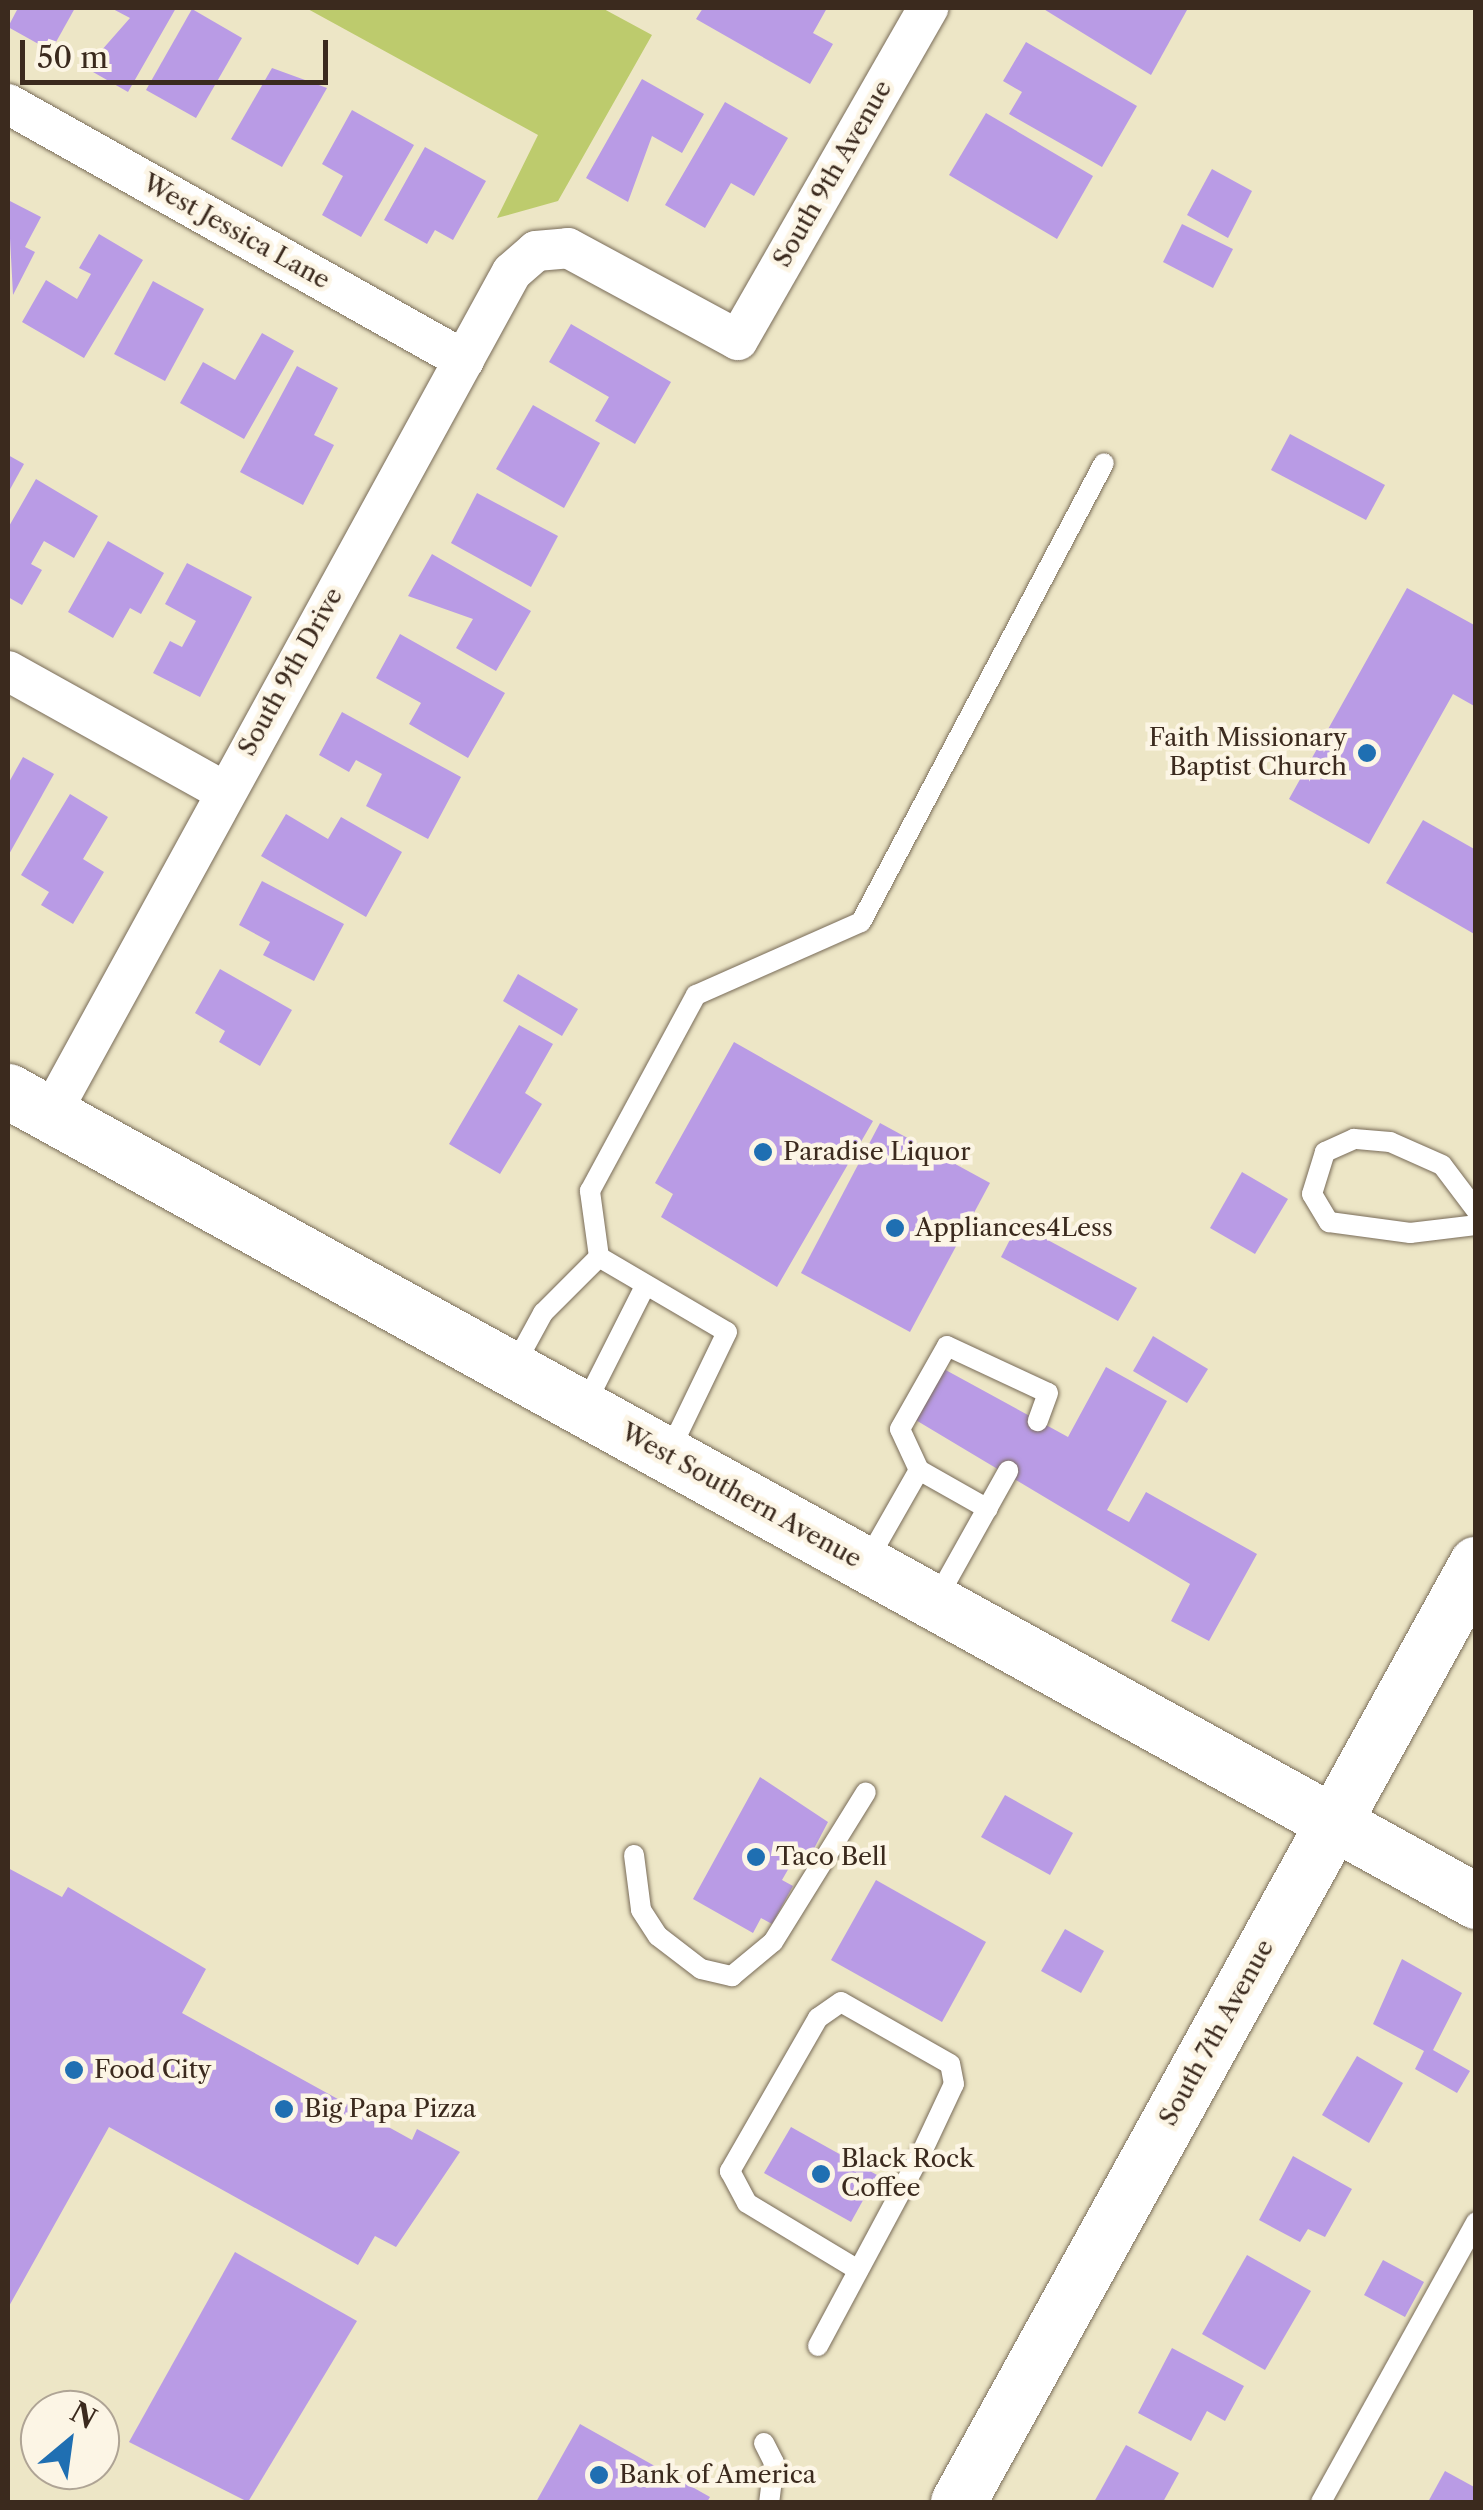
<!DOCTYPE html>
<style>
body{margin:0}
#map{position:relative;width:1483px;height:2510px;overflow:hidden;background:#ede6c6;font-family:"Libre Caslon Text",serif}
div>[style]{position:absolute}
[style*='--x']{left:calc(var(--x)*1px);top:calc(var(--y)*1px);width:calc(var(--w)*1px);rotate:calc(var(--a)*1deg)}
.green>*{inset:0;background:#bdcb6d}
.building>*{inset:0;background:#b99be5}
.roads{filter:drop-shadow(0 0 2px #796c59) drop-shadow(0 0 2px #796c59)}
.service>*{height:20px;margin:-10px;padding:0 10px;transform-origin:10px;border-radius:10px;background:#fff}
.minor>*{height:40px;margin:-20px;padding:0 20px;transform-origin:20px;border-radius:20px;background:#fff}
.secondary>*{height:55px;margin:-27.5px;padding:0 27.5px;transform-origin:27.5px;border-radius:27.5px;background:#fff}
.dots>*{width:28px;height:28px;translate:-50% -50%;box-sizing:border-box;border:5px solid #fcf5e5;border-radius:50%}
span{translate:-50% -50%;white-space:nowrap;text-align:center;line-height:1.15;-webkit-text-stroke:9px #fcf5e5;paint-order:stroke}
.street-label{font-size:25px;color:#3b2a1e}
.poi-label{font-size:25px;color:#3b2a1e}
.right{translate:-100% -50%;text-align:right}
.left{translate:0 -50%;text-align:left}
.frame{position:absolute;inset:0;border:10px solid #3b2a1e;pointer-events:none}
.north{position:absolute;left:20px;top:2390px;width:100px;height:100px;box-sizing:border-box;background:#fcf5e5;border:2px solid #afa495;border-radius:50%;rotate:29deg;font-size:28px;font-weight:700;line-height:40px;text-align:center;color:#3b2a1e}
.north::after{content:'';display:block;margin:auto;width:35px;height:45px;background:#1f6fb2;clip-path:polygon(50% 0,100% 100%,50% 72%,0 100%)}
.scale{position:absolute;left:20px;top:40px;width:308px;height:45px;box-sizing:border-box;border:5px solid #3b2a1e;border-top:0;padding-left:12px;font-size:30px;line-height:35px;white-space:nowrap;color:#3b2a1e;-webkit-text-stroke:8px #fcf5e5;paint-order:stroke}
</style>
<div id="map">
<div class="green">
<i style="clip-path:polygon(306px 8px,602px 8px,652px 35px,558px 201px,497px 218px,538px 135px)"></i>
</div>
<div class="building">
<i style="clip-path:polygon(18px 8px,75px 8px,51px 51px,8px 27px)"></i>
<i style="clip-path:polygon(111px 8px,176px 8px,128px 92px,86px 68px,130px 18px)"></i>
<i style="clip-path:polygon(703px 8px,827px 8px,813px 33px,833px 44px,810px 84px,696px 19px)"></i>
<i style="clip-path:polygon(1042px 8px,1182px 8px,1187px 10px,1151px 75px)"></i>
<i style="clip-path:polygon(192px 9px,242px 38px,196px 118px,146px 90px)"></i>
<i style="clip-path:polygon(1026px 42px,1137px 106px,1102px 167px,1009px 114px,1022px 92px,1003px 81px)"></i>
<i style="clip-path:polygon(272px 68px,327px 88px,282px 167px,231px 139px)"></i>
<i style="clip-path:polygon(642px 79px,704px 114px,682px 153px,652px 136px,628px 202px,586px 178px)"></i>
<i style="clip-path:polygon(725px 102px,788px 138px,754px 196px,731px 183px,705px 228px,665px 205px)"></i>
<i style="clip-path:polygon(352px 110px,414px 145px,361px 237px,322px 215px,343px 176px,322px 164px)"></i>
<i style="clip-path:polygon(986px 113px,1093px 176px,1057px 239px,949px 175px)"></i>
<i style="clip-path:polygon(425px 147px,486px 181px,453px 240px,435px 230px,427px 244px,384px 220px)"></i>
<i style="clip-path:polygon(1212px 169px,1252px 191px,1228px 238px,1187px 215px)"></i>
<i style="clip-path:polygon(8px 200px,41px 217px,25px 247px,35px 252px,13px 295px)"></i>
<i style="clip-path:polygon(1182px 224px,1233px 249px,1213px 288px,1163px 262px)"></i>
<i style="clip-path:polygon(99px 234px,143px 260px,84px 358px,22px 322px,46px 280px,77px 299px,91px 274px,79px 268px)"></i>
<i style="clip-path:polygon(153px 281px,204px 309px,165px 381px,114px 354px)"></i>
<i style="clip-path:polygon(571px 324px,671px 382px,635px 444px,595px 421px,609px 397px,549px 362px)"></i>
<i style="clip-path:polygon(262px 333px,294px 351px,244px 439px,180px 403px,203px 362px,235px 380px)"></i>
<i style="clip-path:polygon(297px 366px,338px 388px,314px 435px,334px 445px,303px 505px,240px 472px)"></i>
<i style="clip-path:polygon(533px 405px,600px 443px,564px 508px,496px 469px)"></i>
<i style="clip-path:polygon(1290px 434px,1385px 485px,1366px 520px,1271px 470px)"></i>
<i style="clip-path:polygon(8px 455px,24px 464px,8px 493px)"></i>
<i style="clip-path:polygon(36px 479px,98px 516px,74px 558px,44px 541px,31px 564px,42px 570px,22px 605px,8px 597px,8px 528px)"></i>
<i style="clip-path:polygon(477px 493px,558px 536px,531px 587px,451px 543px)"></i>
<i style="clip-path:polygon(108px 541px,164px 573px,141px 614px,130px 608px,113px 638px,68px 612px)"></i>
<i style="clip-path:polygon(432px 554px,531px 611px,496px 671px,456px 648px,473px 619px,408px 596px)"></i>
<i style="clip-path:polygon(187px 563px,252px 597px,200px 697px,153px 673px,170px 641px,182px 647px,196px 621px,165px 604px)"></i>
<i style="clip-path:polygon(1407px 588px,1476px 626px,1476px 707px,1453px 694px,1369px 844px,1289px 799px)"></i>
<i style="clip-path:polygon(400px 634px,505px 693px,468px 758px,409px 724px,421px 703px,376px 678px)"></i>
<i style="clip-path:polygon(342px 712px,461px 777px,428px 839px,366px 806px,382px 774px,356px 760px,349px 772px,319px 755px)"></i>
<i style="clip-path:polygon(23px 757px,54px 774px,8px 856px,8px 784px)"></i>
<i style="clip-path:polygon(70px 794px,108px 817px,83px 859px,104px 872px,73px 924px,41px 905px,49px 892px,21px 875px)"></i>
<i style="clip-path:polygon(286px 814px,328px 839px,341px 817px,402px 852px,366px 917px,261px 856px)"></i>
<i style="clip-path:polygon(1423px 820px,1476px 850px,1476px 935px,1386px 883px)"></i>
<i style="clip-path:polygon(262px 881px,344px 924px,314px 981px,263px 955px,270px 942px,239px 925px)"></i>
<i style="clip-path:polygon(220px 969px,292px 1010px,260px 1066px,219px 1042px,225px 1031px,195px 1013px)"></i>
<i style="clip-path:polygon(518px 974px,578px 1009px,562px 1036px,503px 1001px)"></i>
<i style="clip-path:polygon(519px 1025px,553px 1044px,525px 1093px,542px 1104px,500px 1174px,449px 1144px)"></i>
<i style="clip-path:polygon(734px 1042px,873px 1121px,777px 1287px,661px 1217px,673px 1194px,655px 1183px)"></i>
<i style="clip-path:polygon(880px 1123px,990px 1183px,910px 1332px,801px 1273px)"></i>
<i style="clip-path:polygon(1242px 1172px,1288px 1199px,1255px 1254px,1210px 1228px)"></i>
<i style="clip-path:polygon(1018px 1224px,1137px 1288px,1118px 1321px,1001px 1257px)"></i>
<i style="clip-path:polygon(1153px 1336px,1208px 1369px,1187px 1403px,1133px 1371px)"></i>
<i style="clip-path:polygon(1106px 1367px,1167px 1401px,1107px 1510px,1129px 1522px,1146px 1492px,1257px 1554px,1209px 1641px,1171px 1621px,1190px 1584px,914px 1419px,942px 1368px,1068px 1437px)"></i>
<i style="clip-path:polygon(760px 1777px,828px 1822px,808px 1860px,797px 1854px,782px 1880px,793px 1886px,772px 1924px,761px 1918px,753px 1933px,693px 1899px)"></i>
<i style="clip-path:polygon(1005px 1795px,1073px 1833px,1050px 1875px,981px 1837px)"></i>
<i style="clip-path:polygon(8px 1868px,62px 1897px,68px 1887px,206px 1969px,182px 2013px,412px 2140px,417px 2129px,460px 2152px,396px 2247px,375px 2236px,358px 2265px,109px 2127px,8px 2308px)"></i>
<i style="clip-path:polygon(876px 1880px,986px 1942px,942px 2022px,831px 1960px)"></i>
<i style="clip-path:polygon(1065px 1929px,1104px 1951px,1081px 1993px,1041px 1971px)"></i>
<i style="clip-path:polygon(1402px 1959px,1462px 1993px,1433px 2050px,1470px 2071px,1457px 2093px,1415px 2069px,1424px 2051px,1373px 2024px)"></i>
<i style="clip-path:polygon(1357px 2056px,1403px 2083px,1369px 2143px,1322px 2115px)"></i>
<i style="clip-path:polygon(791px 2127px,877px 2175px,851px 2222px,764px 2173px)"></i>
<i style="clip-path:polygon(1293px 2156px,1352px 2189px,1325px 2237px,1308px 2229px,1300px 2242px,1259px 2220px)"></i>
<i style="clip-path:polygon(235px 2252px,357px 2321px,248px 2502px,129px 2442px)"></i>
<i style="clip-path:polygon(1247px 2255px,1311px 2291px,1265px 2370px,1202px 2334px)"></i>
<i style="clip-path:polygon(1383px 2260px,1424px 2282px,1405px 2317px,1364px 2295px)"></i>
<i style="clip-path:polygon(1172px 2348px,1244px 2386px,1225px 2421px,1207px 2411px,1191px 2441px,1138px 2413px)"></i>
<i style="clip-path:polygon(580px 2424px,710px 2497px,707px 2502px,536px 2502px)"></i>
<i style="clip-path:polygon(1126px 2445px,1179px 2473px,1163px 2502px,1094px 2502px)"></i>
<i style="clip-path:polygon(1445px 2471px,1476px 2488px,1476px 2502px,1428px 2502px)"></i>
</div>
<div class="roads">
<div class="service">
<i style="--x:1476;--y:1210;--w:56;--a:-127.1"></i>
<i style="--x:1442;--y:1165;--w:57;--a:-156.1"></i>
<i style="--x:1390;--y:1142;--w:36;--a:-175"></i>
<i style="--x:1354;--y:1139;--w:32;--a:156"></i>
<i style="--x:1325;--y:1152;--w:44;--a:107.2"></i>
<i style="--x:1312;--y:1194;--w:33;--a:59"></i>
<i style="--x:1329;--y:1222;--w:82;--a:7.7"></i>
<i style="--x:1410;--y:1233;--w:66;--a:-6.9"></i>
<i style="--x:599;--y:1257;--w:148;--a:30.4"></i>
<i style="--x:727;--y:1332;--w:133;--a:115.8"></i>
<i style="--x:513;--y:1368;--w:63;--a:-61.4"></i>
<i style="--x:543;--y:1313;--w:79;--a:-45"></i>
<i style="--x:599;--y:1257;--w:67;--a:-97.8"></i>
<i style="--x:590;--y:1191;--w:223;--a:-61.6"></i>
<i style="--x:696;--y:995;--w:180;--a:-23.9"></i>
<i style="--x:861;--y:922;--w:519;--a:-62.1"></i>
<i style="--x:585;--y:1405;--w:133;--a:-63.2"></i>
<i style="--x:919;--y:1470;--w:79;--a:29.5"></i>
<i style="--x:866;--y:1563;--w:107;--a:-60.3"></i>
<i style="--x:919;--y:1470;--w:45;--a:-114.9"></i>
<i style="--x:900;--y:1429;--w:95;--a:-60.5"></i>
<i style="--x:947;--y:1346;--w:111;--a:25"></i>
<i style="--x:1048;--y:1393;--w:30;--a:110"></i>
<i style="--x:936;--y:1600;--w:148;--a:-60.8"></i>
<i style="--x:634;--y:1855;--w:55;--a:82.7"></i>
<i style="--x:641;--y:1910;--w:31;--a:57"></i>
<i style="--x:658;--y:1936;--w:54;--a:37.5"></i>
<i style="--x:701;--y:1969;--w:32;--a:13"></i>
<i style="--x:732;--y:1976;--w:53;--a:-39.7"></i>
<i style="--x:773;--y:1942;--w:176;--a:-58.2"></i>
<i style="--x:818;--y:2346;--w:218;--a:-61.8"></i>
<i style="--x:921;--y:2154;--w:77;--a:-64.8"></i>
<i style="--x:954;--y:2084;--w:20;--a:-101"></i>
<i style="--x:950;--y:2064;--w:125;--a:-150.4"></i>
<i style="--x:841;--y:2002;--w:28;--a:145"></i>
<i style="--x:818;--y:2018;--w:177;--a:119.9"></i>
<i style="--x:730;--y:2171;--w:36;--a:62"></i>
<i style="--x:747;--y:2203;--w:130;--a:31.1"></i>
<i style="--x:764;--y:2443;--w:22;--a:63"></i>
<i style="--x:774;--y:2463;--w:39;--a:97"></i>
<i style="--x:1321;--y:2502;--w:320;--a:-61"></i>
</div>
<div class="minor">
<i style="--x:8;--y:104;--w:523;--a:29.31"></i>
<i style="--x:8;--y:671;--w:248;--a:29.1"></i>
<i style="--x:50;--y:1115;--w:961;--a:-61.28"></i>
<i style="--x:512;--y:272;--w:32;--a:-41"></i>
<i style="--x:536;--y:251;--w:32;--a:-5"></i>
<i style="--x:568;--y:248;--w:193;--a:28.4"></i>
<i style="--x:738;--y:340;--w:383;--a:-60.2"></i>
</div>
<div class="secondary">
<i style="--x:8;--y:1091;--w:1677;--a:28.89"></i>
<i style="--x:958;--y:2502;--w:1072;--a:-61.09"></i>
</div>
</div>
<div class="dots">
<i style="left:1367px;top:753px;background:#1f6fb2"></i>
<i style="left:763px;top:1152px;background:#1f6fb2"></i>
<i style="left:895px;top:1228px;background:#1f6fb2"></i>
<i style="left:756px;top:1857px;background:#1f6fb2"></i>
<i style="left:74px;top:2070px;background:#1f6fb2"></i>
<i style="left:284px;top:2109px;background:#1f6fb2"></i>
<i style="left:821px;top:2174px;background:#1f6fb2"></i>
<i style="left:599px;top:2475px;background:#1f6fb2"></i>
</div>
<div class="street-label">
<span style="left:833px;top:174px;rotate:-60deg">South 9th Avenue</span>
<span style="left:236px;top:232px;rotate:29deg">West Jessica Lane</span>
<span style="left:291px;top:672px;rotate:-61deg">South 9th Drive</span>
<span style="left:741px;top:1496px;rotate:29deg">West Southern Avenue</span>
<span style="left:1217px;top:2033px;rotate:-61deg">South 7th Avenue</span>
</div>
<div class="poi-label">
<span class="right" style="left:1347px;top:753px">Faith Missionary<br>Baptist Church</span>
<span class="left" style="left:783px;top:1152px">Paradise Liquor</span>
<span class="left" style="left:915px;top:1228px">Appliances4Less</span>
<span class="left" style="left:776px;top:1857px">Taco Bell</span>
<span class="left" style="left:94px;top:2070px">Food City</span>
<span class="left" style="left:304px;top:2109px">Big Papa Pizza</span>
<span class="left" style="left:841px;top:2174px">Black Rock<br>Coffee</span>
<span class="left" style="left:619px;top:2475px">Bank of America</span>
</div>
<div class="frame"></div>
<div class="north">N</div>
<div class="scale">50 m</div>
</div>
